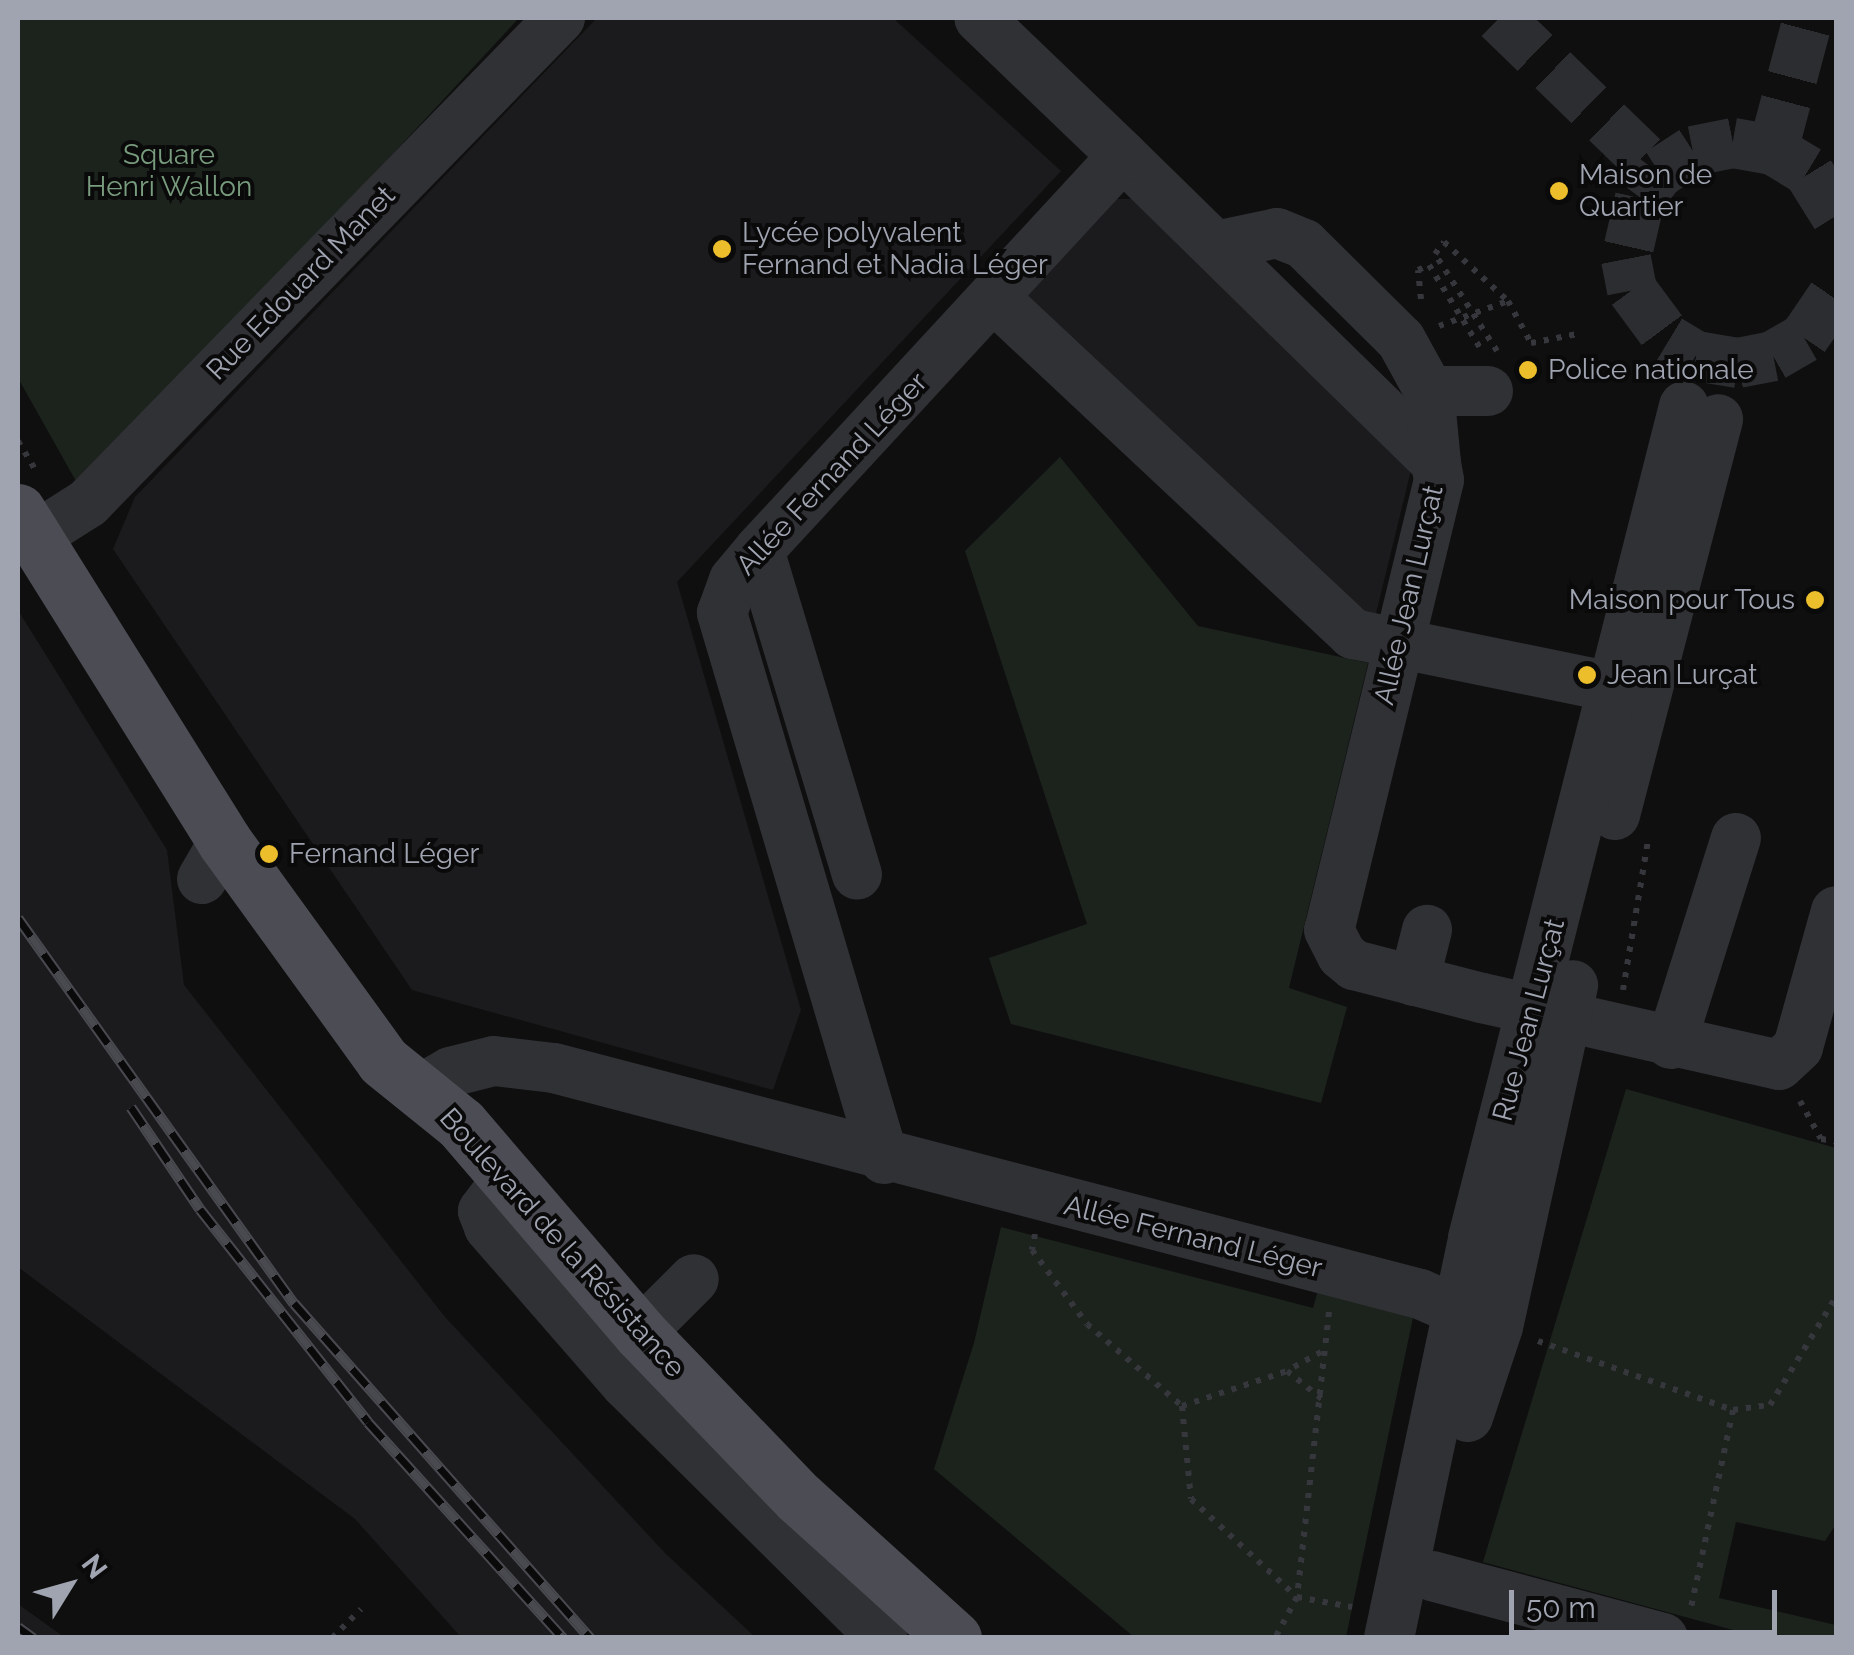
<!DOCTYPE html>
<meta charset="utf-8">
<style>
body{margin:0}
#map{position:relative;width:1854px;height:1655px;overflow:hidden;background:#0f0f10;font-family:Raleway,sans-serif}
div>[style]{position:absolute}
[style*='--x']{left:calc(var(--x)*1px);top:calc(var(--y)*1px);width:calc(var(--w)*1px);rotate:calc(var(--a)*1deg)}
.built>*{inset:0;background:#1b1b1d}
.green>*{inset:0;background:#1c231d}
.minor-tunnel>*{height:50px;margin-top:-25px;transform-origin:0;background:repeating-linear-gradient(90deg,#2c2d30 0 50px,transparent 0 75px)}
.path>*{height:6px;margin-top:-3px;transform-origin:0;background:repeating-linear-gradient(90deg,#36373c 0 5px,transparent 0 13px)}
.minor>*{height:50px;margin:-25px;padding:0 25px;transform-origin:25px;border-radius:25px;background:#303135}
.major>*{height:55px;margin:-27.5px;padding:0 27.5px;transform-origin:27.5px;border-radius:27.5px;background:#4c4d54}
.rail>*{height:11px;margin-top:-5.5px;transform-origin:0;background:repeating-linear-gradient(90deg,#0a0a0b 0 22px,#494a50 0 44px);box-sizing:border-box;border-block:2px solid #494a50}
.dots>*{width:28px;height:28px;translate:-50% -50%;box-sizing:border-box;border:5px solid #0a0a0b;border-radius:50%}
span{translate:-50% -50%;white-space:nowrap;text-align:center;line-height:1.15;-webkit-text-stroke:8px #0a0a0b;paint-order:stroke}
.park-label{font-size:28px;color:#789c7d}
.poi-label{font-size:28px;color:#a0a4b1}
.left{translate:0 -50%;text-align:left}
.right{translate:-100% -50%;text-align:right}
.street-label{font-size:28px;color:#a0a4b1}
.frame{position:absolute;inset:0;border:20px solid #a0a4b1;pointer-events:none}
.north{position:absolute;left:20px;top:1535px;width:100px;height:100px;-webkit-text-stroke:8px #0a0a0b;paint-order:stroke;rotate:53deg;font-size:28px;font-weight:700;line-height:40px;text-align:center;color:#a0a4b1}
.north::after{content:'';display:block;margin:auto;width:35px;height:45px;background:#a0a4b1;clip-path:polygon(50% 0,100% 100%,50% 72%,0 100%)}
.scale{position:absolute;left:1509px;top:1590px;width:268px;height:45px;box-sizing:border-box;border:5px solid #a0a4b1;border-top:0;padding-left:12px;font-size:30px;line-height:35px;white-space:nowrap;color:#a0a4b1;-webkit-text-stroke:8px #0a0a0b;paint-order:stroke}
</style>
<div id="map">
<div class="built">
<i style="clip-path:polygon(597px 18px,893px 18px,1061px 171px,677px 582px,801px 1010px,773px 1090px,412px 990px,113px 549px,135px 497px)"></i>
<i style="clip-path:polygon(1113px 199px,1139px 199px,1414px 458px,1372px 630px,1021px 298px)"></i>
<i style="clip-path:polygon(18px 610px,167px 850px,184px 985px,445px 1317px,666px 1554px,755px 1637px,461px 1637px,355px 1519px,18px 1267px)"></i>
<i style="clip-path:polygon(18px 1604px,64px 1637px,18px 1637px)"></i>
</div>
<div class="green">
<i style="clip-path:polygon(18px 18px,519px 18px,81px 490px,18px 378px)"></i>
<i style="clip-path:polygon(1060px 457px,1198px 626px,1368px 663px,1289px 988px,1347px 1007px,1321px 1103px,1011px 1024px,989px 958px,1087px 924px,965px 551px)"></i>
<i style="clip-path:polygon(1626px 1089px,1836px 1148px,1836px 1524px,1825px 1541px,1736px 1522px,1719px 1598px,1836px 1625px,1836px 1637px,1759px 1637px,1483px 1562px)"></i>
<i style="clip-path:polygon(1001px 1227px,1313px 1308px,1320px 1283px,1415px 1308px,1346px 1637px,1134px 1637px,934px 1469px,974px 1343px)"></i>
</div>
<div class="minor-tunnel">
<i style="--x:1499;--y:18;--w:223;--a:44.1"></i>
<i style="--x:1773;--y:150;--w:137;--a:-75.1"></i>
<i style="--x:1836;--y:216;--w:53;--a:-121.9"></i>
<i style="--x:1808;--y:171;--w:41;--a:-149"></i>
<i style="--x:1773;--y:150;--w:41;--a:-170.1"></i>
<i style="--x:1733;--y:143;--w:41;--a:168.7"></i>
<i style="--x:1693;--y:151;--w:40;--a:147.1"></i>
<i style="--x:1659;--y:173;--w:31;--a:127"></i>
<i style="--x:1640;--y:198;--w:63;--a:102.9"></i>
<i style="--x:1626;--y:259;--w:32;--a:79"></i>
<i style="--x:1632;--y:290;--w:62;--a:53.5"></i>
<i style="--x:1669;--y:340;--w:31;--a:31"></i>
<i style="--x:1696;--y:356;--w:43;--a:9.5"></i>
<i style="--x:1738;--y:363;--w:36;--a:-11"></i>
<i style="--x:1773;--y:356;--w:36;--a:-30"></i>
<i style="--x:1804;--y:338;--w:57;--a:-55.8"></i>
</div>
<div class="path">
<i style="--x:1421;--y:299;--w:29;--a:-96"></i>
<i style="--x:1418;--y:270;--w:12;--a:-24"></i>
<i style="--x:1429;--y:265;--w:101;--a:58.4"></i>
<i style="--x:1439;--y:326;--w:73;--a:-19.9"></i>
<i style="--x:1497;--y:351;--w:115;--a:-122.6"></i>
<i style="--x:1435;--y:254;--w:15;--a:-53"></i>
<i style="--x:1444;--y:242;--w:87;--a:42.7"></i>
<i style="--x:1508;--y:301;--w:48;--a:61.3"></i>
<i style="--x:1531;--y:343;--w:47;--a:-11.1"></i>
<i style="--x:18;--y:441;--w:33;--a:59"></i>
<i style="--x:1623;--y:990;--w:152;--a:-80.5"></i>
<i style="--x:1800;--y:1101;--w:43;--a:61.1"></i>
<i style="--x:1821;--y:1139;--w:15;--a:8"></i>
<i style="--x:1035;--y:1234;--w:16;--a:101"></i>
<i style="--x:1032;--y:1250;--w:92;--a:53.4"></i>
<i style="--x:1087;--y:1324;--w:125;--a:40.8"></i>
<i style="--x:1182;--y:1406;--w:93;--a:84.5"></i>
<i style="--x:1191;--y:1499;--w:144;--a:42.8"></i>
<i style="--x:1297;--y:1597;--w:47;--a:118.2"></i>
<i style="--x:1329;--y:1312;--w:287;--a:96.4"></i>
<i style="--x:1297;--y:1597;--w:56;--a:10.3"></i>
<i style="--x:1538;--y:1341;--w:207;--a:19.5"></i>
<i style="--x:1733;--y:1410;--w:201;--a:102"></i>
<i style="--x:1321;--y:1352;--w:39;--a:151"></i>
<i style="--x:1287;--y:1371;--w:45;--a:38.7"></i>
<i style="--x:1182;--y:1406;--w:111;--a:-18.4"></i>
<i style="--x:1733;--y:1410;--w:37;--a:-8"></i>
<i style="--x:1770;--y:1405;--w:127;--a:-58.6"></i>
<i style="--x:332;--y:1638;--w:41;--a:-45"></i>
</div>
<div class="minor">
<i style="--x:1123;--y:156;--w:438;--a:44.4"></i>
<i style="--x:1436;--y:463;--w:17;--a:80"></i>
<i style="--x:1439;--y:480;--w:463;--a:103.7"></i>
<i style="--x:1329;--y:930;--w:28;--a:63"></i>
<i style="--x:1342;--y:955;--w:16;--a:40"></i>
<i style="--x:1354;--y:965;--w:132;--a:14.5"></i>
<i style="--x:1482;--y:998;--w:304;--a:12.7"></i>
<i style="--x:1779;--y:1065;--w:26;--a:-43"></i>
<i style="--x:1798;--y:1047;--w:141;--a:-74.4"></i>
<i style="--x:1216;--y:246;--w:62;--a:-12"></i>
<i style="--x:1277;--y:233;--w:29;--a:22"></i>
<i style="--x:1304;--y:244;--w:136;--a:44.7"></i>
<i style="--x:1401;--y:340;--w:58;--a:61.2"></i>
<i style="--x:1429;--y:391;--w:72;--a:84.4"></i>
<i style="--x:994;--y:298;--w:492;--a:43.1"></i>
<i style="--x:1353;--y:634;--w:264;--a:11.6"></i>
<i style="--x:1429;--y:391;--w:59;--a:0"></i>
<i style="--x:33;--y:538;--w:65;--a:-32.5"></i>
<i style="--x:88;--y:503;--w:677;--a:-45.78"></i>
<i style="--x:759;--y:550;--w:339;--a:73.2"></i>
<i style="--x:1615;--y:815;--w:409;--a:-75.4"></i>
<i style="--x:202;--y:879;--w:44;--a:-59.9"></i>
<i style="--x:1414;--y:981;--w:53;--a:-75.7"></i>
<i style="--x:1671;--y:1044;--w:216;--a:-72.5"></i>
<i style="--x:421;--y:1089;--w:34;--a:-30"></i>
<i style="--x:450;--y:1072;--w:45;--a:-14"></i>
<i style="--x:494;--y:1061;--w:60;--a:6.7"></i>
<i style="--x:554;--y:1068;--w:895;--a:14.63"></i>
<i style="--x:1420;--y:1294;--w:76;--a:23.2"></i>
<i style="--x:884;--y:1159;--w:570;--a:-106.53"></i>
<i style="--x:722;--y:613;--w:35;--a:-70"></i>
<i style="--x:734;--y:580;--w:39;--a:-50"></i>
<i style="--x:759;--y:550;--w:536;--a:-47.27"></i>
<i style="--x:1123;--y:156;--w:199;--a:-136.2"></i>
<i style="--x:507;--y:1179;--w:40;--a:127"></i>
<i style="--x:483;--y:1211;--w:17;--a:69"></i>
<i style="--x:489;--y:1227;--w:208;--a:48.9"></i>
<i style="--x:626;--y:1384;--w:361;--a:44.7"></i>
<i style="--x:640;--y:1333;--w:76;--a:-45"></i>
<i style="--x:1468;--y:1417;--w:95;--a:-71.6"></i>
<i style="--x:1498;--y:1327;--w:350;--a:-77.6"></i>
<i style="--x:1432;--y:1576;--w:239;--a:15"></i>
<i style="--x:1389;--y:1638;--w:409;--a:-78.1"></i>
<i style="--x:1473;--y:1238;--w:858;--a:-75.77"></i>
</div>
<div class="major">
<i style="--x:18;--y:511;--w:389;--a:58"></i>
<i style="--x:224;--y:841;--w:271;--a:54.1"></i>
<i style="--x:383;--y:1061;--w:100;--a:38.9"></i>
<i style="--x:461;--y:1124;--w:275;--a:49.4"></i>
<i style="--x:640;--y:1333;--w:229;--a:46.1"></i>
<i style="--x:799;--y:1498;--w:209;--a:42.1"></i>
</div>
<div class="rail">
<i style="--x:18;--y:918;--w:474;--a:54.4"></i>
<i style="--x:294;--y:1303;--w:447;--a:48.5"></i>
<i style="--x:131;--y:1107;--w:123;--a:55.9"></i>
<i style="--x:200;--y:1209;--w:271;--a:51.7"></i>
<i style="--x:368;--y:1422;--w:291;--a:47.9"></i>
<i style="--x:18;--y:1627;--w:19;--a:36"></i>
</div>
<div class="dots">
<i style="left:1559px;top:191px;background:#ecbe2b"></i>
<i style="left:722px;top:249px;background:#ecbe2b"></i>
<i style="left:1528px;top:370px;background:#ecbe2b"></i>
<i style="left:1815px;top:600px;background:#ecbe2b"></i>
<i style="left:1587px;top:675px;background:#ecbe2b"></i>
<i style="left:269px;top:854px;background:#ecbe2b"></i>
</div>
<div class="park-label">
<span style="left:169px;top:171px">Square<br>Henri Wallon</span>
</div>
<div class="poi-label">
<span class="left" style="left:1579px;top:191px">Maison de<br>Quartier</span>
<span class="left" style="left:742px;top:249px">Lycée polyvalent<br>Fernand et Nadia Léger</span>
<span class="left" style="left:1548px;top:370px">Police nationale</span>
<span class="right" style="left:1795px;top:600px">Maison pour Tous</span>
<span class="left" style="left:1607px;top:675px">Jean Lurçat</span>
<span class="left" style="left:289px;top:854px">Fernand Léger</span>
</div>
<div class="street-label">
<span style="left:301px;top:283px;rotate:-46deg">Rue Edouard Manet</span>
<span style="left:832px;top:474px;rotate:-47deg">Allée Fernand Léger</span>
<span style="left:1409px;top:595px;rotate:-77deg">Allée Jean Lurçat</span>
<span style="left:1529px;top:1020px;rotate:-75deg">Rue Jean Lurçat</span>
<span style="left:1193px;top:1237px;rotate:14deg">Allée Fernand Léger</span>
<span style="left:562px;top:1243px;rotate:48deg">Boulevard de la Résistance</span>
</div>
<div class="frame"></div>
<div class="north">N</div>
<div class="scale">50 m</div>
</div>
